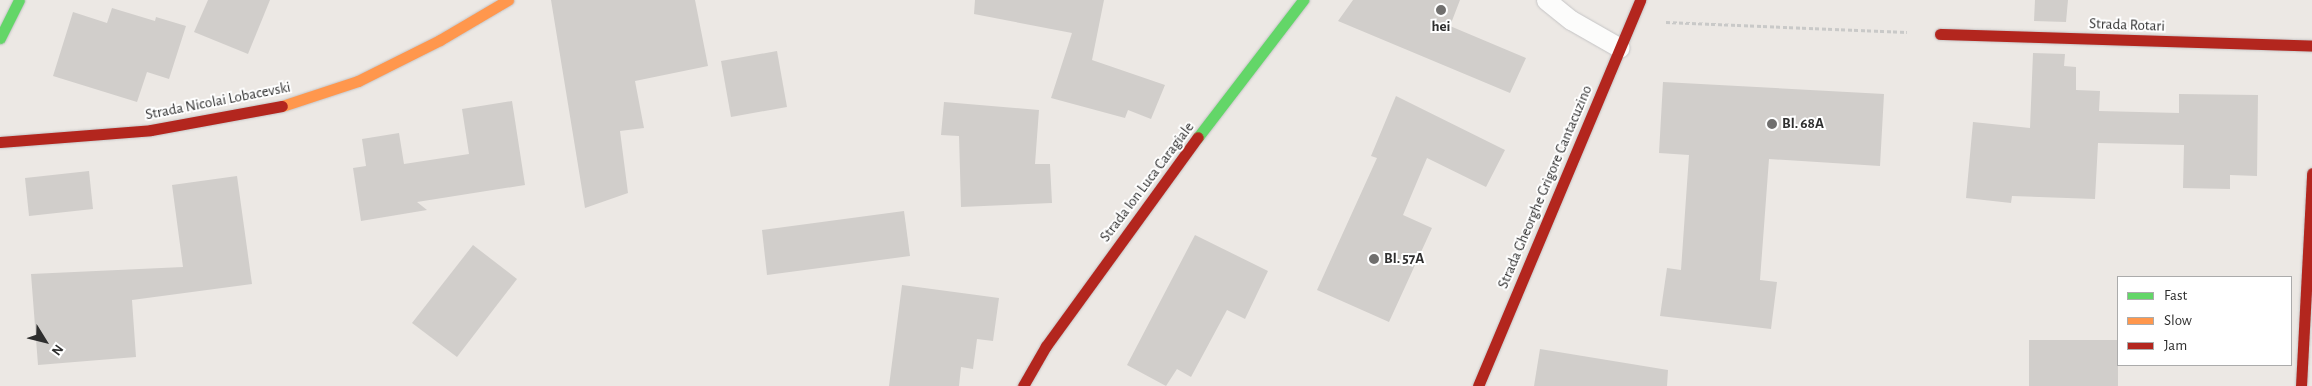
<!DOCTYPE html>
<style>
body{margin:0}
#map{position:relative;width:2312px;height:386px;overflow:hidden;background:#ece8e4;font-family:"Alegreya Sans",sans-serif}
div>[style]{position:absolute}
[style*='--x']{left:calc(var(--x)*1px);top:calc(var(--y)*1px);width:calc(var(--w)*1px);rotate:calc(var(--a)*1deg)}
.building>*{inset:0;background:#d1cecb}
.path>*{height:3px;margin-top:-1.5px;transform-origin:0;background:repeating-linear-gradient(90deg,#c9c9c8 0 4px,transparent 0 6.5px)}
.roads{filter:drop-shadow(0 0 1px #c5c4c5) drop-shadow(0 0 1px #c5c4c5)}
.lane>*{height:19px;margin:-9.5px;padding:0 9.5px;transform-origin:9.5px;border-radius:9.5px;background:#fcfcfb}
.fast>*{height:11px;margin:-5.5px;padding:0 5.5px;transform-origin:5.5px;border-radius:5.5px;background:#63d668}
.slow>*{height:11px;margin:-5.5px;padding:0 5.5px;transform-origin:5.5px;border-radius:5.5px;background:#ff974d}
.jam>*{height:11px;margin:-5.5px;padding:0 5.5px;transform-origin:5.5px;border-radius:5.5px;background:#b3261e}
.dots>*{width:14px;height:14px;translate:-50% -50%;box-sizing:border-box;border:2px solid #fff;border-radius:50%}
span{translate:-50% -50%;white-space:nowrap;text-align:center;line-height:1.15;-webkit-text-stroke:4px #fff;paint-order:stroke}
.street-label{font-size:15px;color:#2e2e2e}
.poi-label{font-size:15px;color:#2e2e2e;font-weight:700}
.left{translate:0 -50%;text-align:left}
.legend{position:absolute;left:2117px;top:276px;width:175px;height:90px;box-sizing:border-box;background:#fff;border:1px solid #ababab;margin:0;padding:6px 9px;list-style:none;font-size:15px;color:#2e2e2e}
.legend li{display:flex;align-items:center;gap:10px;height:25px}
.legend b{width:25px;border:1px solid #ababab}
.north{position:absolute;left:20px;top:316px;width:50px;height:50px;-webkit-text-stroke:4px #fff;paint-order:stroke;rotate:126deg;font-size:14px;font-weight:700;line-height:20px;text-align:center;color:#2e2e2e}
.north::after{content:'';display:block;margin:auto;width:18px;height:22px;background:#2e2e2e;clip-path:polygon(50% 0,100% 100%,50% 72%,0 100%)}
</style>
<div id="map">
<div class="building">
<i style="clip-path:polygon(208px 0,270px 0,248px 54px,194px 32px)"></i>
<i style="clip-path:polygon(551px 0,695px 0,708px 66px,635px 81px,644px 128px,620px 131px,628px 193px,585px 208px)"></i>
<i style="clip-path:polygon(975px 0,1104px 0,1092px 60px,1165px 85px,1151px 119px,1128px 110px,1125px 118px,1051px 98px,1072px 33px,974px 14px)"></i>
<i style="clip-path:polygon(1353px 0,1460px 0,1450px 26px,1526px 58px,1510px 93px,1338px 21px)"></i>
<i style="clip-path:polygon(2035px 0,2068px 0,2066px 22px,2034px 21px)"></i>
<i style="clip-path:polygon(112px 8px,155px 21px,156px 17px,186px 26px,169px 79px,147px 72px,137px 102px,53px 76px,73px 12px,107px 23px)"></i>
<i style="clip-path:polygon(777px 51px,787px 107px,731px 117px,721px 61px)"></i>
<i style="clip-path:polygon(2033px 53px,2065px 54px,2064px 66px,2076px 67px,2076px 90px,2100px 91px,2099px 111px,2179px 113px,2179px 94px,2258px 95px,2257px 176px,2230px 175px,2230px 189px,2183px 188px,2184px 145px,2098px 143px,2095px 199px,2012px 196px,2011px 203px,1966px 198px,1973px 122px,2030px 128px)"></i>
<i style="clip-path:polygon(1663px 82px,1884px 94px,1880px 166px,1769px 159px,1760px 280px,1777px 282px,1771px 329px,1660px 316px,1667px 268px,1681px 270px,1689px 155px,1659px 153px)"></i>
<i style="clip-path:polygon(1396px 96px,1505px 150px,1486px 187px,1427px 158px,1403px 215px,1432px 228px,1389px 322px,1317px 290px,1377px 158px,1371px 156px)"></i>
<i style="clip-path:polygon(512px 101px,525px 185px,417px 202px,427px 210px,361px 221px,353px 168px,366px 166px,362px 139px,399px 133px,404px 164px,469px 154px,462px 109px)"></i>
<i style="clip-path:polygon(944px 102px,1039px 110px,1035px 164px,1050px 164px,1052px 203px,961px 207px,959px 136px,941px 135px)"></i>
<i style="clip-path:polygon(89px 171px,93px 209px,29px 216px,25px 178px)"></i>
<i style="clip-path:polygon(237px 176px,252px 284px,132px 300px,136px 357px,38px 365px,31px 274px,183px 267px,172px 185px)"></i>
<i style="clip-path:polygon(904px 211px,910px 256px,767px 275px,762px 230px)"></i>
<i style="clip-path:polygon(1195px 235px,1268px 271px,1245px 319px,1227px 310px,1191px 377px,1177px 369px,1166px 386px,1127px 365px)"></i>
<i style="clip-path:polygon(473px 245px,517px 279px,457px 357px,412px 323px)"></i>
<i style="clip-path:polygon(902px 285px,999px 298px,993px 341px,977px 339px,973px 369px,961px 367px,959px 386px,889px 386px)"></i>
<i style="clip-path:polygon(2029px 340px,2118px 340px,2118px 386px,2029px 386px)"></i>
<i style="clip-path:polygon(1540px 349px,1668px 370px,1667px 386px,1534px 386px)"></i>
</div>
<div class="path">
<i style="--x:1666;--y:22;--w:241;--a:2.4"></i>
</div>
<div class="roads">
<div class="lane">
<i style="--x:1546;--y:0;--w:32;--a:39"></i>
<i style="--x:1571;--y:20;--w:56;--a:29.7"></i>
</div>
<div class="fast">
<i style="--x:0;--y:38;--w:42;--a:-63.4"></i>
<i style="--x:1198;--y:137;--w:173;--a:-52.5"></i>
</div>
<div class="slow">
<i style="--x:282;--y:106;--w:80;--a:-18.2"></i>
<i style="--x:358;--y:81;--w:92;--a:-26.6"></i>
<i style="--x:440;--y:40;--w:79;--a:-30.5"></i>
</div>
<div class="jam">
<i style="--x:1940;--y:34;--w:372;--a:1.8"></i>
<i style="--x:0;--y:142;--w:151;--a:-4.5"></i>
<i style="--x:151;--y:130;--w:133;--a:-10.4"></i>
<i style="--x:1023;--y:386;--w:46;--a:-60.1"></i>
<i style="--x:1046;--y:346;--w:258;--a:-54"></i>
<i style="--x:1478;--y:386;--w:419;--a:-67.2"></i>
<i style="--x:2301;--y:386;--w:213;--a:-87"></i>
</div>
</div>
<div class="dots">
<i style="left:1441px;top:10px;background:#706f6e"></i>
<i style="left:1772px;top:124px;background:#706f6e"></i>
<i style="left:1374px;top:259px;background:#706f6e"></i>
</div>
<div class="street-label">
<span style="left:2127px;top:25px;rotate:2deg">Strada Rotari</span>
<span style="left:218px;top:101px;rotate:-11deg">Strada Nicolai Lobacevski</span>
<span style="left:1147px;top:182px;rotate:-53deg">Strada Ion Luca Caragiale</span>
<span style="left:1545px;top:187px;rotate:-67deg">Strada Gheorghe Grigore Cantacuzino</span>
</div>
<div class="poi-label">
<span style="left:1441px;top:27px">hei</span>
<span class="left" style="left:1782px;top:124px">Bl. 68A</span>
<span class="left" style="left:1384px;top:259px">Bl. 57A</span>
</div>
<ul class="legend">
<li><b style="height:6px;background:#63d668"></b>Fast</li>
<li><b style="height:6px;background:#ff974d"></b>Slow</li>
<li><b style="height:6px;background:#b3261e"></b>Jam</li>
</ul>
<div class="north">N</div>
</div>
